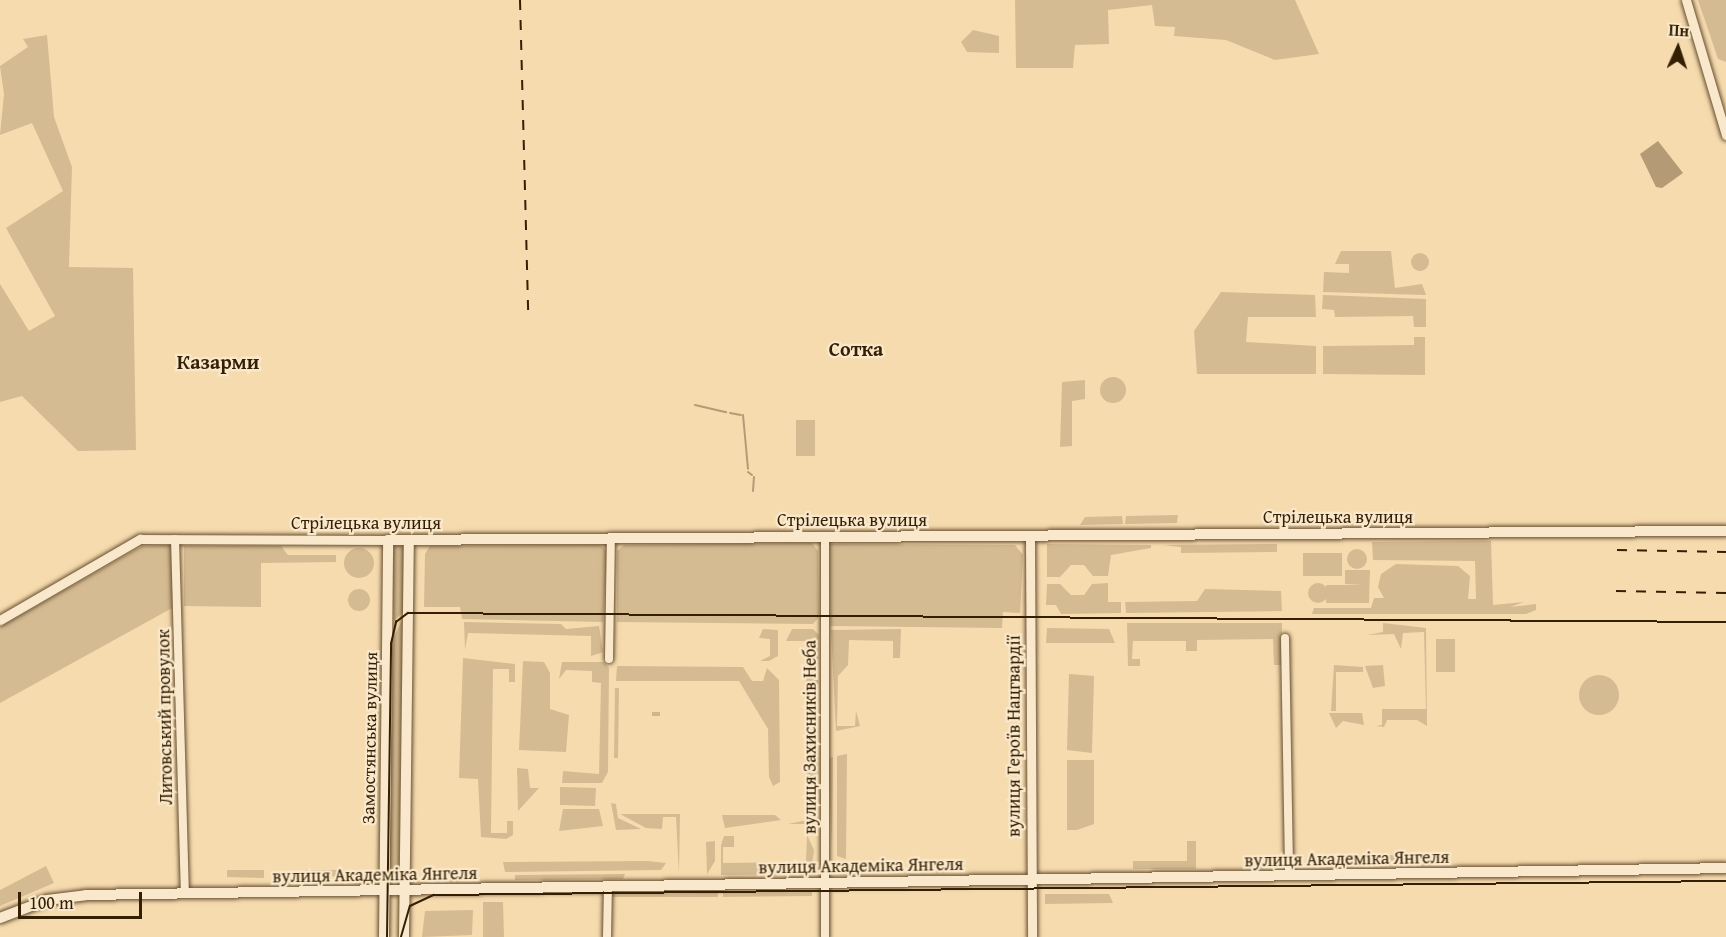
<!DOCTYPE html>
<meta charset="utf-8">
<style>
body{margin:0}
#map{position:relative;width:1726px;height:937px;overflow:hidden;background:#f6dbaf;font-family:"Gentium Book Plus",serif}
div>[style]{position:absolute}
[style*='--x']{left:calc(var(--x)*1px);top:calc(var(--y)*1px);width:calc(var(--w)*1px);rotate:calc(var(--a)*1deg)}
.green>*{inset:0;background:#d5bb92}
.round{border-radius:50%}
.water>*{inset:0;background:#b49b75}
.stream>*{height:2px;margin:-1px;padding:0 1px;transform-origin:1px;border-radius:1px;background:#b49b75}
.minor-tunnel>*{height:8px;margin-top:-4px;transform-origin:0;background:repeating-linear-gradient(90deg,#cfb58d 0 8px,transparent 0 12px)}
.roads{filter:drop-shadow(0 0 2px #654e2e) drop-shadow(0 0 2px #654e2e)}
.minor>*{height:8px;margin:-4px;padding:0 4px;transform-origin:4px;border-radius:4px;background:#f9e8cb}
.tertiary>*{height:9px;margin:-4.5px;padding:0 4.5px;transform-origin:4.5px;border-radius:4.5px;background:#f9e8cb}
.secondary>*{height:10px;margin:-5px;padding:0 5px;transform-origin:5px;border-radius:5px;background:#f9e8cb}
.tram>*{height:1.5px;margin:-0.75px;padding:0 0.75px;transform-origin:0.75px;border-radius:0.75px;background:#351f03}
.rail>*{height:2px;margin-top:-1px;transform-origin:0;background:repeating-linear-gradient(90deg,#351f03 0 10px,transparent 0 20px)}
span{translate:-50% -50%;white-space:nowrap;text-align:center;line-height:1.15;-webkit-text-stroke:4.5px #f9e8cb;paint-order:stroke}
.street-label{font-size:18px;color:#351f03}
.neighbourhood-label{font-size:20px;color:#351f03;font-weight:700}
.north{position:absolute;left:1648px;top:18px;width:60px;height:60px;-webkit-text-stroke:4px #f9e8cb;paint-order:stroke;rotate:3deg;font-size:16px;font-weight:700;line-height:24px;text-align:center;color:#351f03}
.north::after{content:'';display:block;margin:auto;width:21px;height:27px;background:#351f03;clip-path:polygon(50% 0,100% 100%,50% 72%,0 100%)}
.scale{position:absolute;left:18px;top:892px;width:124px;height:27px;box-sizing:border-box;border:3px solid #351f03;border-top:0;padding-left:8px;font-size:18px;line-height:21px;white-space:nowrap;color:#351f03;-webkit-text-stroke:4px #f9e8cb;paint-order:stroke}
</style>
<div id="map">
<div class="green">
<i style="clip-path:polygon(1015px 0,1295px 0,1319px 54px,1275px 60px,1226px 40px,1174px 36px,1175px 27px,1155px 26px,1152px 5px,1108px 10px,1109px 44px,1075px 45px,1073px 68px,1016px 68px)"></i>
<i style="clip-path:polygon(1698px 0,1726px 0,1726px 62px,1718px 59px)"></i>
<i style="clip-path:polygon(973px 30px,999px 36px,999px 53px,967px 52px,961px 42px)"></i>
<i style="clip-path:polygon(47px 35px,54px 117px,72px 167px,69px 267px,133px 268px,136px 450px,78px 451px,22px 396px,0 402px,0 284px,29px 331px,55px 316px,6px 228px,63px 191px,32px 123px,0 135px,4px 94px,0 66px,28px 47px,23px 39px)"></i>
<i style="clip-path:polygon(1341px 251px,1391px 251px,1395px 288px,1422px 284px,1426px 295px,1323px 292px,1324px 272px,1349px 273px,1349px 264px,1335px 264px)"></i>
<i class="round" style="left:1411px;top:253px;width:18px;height:18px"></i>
<i style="clip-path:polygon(1221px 292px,1315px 295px,1316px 317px,1248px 317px,1246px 342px,1316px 346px,1316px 374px,1197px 374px,1194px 331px)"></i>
<i style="clip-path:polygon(1323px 295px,1426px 299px,1426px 327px,1414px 327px,1413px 316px,1335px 317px,1334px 310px,1322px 309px)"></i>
<i style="clip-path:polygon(1414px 337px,1425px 337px,1425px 375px,1323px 374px,1323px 346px,1414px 345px)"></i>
<i class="round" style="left:1100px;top:377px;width:26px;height:26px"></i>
<i style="clip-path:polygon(1085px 380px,1085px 399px,1072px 401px,1072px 446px,1060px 447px,1062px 382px)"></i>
<i style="clip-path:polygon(796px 420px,815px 420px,815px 456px,796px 456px)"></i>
<i style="clip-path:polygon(1178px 515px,1177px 523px,1125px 524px,1126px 516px)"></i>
<i style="clip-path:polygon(1122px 516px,1123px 524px,1080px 525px,1085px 517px)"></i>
<i style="clip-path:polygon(1491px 541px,1493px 605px,1524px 602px,1510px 607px,1536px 604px,1536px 610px,1526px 614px,1312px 614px,1314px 608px,1371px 608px,1374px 598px,1384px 598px,1378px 587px,1381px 574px,1396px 564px,1458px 566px,1470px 576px,1468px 599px,1476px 599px,1475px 561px,1373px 560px,1372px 542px)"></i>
<i style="clip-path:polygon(812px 543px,818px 551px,819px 617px,813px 624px,617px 622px,617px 551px,624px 545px)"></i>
<i style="clip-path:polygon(829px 544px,1015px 545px,1023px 555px,1020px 613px,1003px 612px,1002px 628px,830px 626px)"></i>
<i style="clip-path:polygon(1047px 544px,1151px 545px,1151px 548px,1111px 555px,1108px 576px,1093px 576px,1084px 565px,1071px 565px,1060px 577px,1047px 577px)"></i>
<i style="clip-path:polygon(1277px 544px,1277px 552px,1181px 553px,1181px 547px,1163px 545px)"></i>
<i style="clip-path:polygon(172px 545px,174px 607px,0 703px,0 627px,142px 546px)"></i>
<i style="clip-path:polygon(399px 545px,404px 549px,403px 612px,394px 621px,390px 549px)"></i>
<i style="clip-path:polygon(600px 545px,607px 551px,603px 622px,462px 619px,460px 607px,424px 607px,425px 554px,430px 546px)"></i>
<i style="clip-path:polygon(184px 546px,281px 546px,288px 555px,336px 555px,336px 562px,261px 563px,261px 607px,184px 606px)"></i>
<i class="round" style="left:344px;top:548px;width:30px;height:30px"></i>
<i class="round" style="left:1347px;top:549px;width:20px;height:20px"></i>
<i style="clip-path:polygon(1303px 553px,1342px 553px,1342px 576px,1303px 576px)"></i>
<i style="clip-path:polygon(1345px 570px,1370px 570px,1369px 603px,1326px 603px,1326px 585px,1363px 585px,1345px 584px)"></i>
<i class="round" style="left:1308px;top:583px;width:20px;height:20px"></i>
<i style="clip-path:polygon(1108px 583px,1108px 602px,1121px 602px,1121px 613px,1061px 614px,1056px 605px,1046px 605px,1047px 584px,1060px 584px,1071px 595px,1084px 595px,1092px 584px)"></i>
<i class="round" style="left:348px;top:589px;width:22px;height:22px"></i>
<i style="clip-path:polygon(1205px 589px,1281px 591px,1282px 611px,1126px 613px,1125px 602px,1197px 601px)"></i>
<i style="clip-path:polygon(403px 619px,399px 870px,389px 870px,394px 636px)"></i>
<i style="clip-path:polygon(464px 622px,561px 624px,566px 629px,599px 626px,603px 652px,591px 656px,591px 636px,468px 633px,465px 650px)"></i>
<i style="clip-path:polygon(1127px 623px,1282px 623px,1282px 665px,1274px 665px,1273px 639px,1197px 640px,1197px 651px,1186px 651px,1186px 641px,1133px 641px,1132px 659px,1140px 659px,1140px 666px,1128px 666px)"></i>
<i style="clip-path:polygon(1383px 623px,1426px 628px,1427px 726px,1417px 720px,1387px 720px,1384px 727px,1376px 726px,1382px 725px,1382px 709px,1426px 709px,1424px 632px,1403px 633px,1401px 649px,1394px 634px,1367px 635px,1383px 632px)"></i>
<i style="clip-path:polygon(1047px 628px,1109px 629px,1115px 643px,1046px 643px)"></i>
<i style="clip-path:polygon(763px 629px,778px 630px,778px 656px,769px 661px,760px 661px,770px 656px,770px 639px,759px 638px)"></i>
<i style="clip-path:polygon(792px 629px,813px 629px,819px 635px,815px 824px,788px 824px,807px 820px,806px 641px,786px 641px)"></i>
<i style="clip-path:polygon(901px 629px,900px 658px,893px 658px,893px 641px,849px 640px,848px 665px,838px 676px,837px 726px,855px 726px,856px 711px,860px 726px,836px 731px,831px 630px)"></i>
<i style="clip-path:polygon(1436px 639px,1455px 639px,1455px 672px,1436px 672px)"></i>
<i style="clip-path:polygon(463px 658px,515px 664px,515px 682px,509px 682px,509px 669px,493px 669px,491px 833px,507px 833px,507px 821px,513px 821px,513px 835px,506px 839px,481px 837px,478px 779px,459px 778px)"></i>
<i style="clip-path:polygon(523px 661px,544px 662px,550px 673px,550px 709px,569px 715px,566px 752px,519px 750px)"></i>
<i style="clip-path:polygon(562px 662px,604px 662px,609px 668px,608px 772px,602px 783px,562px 783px,563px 771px,599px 774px,601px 683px,592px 682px,592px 671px,566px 670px,559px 679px)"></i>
<i style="clip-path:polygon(1334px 665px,1363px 667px,1363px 672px,1336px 672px,1336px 711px,1331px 711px)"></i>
<i style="clip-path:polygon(1383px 665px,1385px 686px,1373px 688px,1365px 666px)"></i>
<i style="clip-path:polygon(617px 666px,743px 667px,752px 681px,763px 681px,767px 668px,779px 680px,780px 782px,773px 786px,769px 777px,768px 729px,739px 681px,616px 681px)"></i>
<i style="clip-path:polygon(1069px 674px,1094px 676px,1092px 753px,1067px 750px)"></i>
<i class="round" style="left:1579px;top:675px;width:40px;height:40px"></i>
<i style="clip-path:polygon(615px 688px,619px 688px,618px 758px,614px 758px)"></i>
<i style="clip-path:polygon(1329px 713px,1362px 713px,1364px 725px,1343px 721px,1336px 728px)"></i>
<i style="clip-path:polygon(847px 754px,846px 859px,837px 856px,837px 756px)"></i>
<i style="clip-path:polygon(833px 757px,832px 848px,828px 758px)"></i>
<i style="clip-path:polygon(1067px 760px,1094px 760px,1094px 824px,1077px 830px,1067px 830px)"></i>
<i style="clip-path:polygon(517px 768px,528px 769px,530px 788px,539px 788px,518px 811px)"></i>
<i style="clip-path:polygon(560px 787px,596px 788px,595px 806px,560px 805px)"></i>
<i style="clip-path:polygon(611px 803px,616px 804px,618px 818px,641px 829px,616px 830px)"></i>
<i style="clip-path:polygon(563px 809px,599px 809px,603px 826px,559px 831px)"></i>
<i style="clip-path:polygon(620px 814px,680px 814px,679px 874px,676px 817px,663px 817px,662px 829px,646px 828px)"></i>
<i style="clip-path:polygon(722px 815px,775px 815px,781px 820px,725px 828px)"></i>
<i style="clip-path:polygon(807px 835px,814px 850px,811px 874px,721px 875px,721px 845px,724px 836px,734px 836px,734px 847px,723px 847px,723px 863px,806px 862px)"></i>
<i style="clip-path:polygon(715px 841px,715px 861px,707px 874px,706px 842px)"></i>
<i style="clip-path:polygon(1187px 841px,1196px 841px,1196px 869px,1133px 869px,1133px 861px,1187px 861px)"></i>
<i style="clip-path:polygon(1441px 854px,1441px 862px,1341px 864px,1357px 856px)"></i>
<i style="clip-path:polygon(503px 862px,648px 861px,666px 863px,661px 870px,505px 872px)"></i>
<i style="clip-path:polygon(46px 866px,54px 883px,0 906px,0 890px)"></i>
<i style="clip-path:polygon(227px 870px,264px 870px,264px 878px,227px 877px)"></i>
<i style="clip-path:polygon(305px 870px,348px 870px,349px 876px,305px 877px)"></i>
<i style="clip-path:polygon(625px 874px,623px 879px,515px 880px,515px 875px)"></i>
<i style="clip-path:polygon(812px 892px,812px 896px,723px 897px,723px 893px)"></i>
<i style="clip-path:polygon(718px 893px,718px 897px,612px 897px,612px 894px)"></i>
<i style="clip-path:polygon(1045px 894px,1109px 894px,1113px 903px,1045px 904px)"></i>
<i style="clip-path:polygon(503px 902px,504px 937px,483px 937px,483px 902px)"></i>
<i style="clip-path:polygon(473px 910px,472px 935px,422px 937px,425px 911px)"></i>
</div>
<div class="water">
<i style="clip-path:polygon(1658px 141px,1683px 173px,1662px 188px,1656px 187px,1640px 154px)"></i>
</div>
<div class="stream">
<i style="--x:695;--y:405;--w:32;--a:13"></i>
<i style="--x:730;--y:413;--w:11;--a:10"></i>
<i style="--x:743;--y:415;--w:54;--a:84.7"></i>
<i style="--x:748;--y:472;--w:5;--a:37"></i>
<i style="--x:753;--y:491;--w:14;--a:-86"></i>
</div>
<div class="minor-tunnel">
<i style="--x:656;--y:716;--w:4;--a:-90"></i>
</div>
<div class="roads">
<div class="minor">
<i style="--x:825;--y:537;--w:400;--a:90"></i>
<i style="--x:175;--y:539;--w:355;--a:88.4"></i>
<i style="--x:1285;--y:638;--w:238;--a:89"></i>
<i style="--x:609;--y:659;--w:121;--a:-89.1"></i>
<i style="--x:607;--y:937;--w:50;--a:-88.9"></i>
</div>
<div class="tertiary">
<i style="--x:1686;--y:0;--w:141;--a:73.5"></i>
<i style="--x:1030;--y:536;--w:401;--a:89.7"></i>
<i style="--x:0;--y:620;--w:162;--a:-30.1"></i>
<i style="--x:140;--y:539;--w:248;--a:0.2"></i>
</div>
<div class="secondary">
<i style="--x:0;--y:918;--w:50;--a:-21"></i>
<i style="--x:47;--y:900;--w:39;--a:-7"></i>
<i style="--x:86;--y:895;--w:1640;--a:-0.94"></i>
<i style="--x:384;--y:937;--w:397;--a:-89.4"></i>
<i style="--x:388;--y:540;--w:1338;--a:-0.39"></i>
<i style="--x:404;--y:937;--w:397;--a:-89.3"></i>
</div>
</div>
<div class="tram">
<i style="--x:387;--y:937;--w:293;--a:-89.2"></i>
<i style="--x:391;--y:644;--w:23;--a:-77"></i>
<i style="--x:396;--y:622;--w:15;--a:-37"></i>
<i style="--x:408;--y:613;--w:1318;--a:0.39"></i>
<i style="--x:401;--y:937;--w:32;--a:-74"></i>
<i style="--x:410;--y:906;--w:26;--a:-25"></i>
<i style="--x:434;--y:895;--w:1292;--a:-0.62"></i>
</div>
<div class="rail">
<i style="--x:520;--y:0;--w:315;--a:88.5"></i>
<i style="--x:1617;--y:550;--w:109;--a:1.1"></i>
<i style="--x:1616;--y:591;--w:110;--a:1"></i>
</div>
<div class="street-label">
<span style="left:1338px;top:517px">Стрілецька вулиця</span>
<span style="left:852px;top:520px">Стрілецька вулиця</span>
<span style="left:366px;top:523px">Стрілецька вулиця</span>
<span style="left:165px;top:717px;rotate:-91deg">Литовський провулок</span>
<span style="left:1014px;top:736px;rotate:-90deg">вулиця Героїв Нацгвардії</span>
<span style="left:810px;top:737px;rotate:-90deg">вулиця Захисників Неба</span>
<span style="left:370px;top:738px;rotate:-89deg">Замостянська вулиця</span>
<span style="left:1347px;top:859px;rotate:-1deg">вулиця Академіка Янгеля</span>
<span style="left:861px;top:866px;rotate:-1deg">вулиця Академіка Янгеля</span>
<span style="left:375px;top:875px;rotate:-1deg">вулиця Академіка Янгеля</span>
</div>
<div class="neighbourhood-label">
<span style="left:856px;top:348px">Сотка</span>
<span style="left:218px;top:361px">Казарми</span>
</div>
<div class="north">Пн</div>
<div class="scale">100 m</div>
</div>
